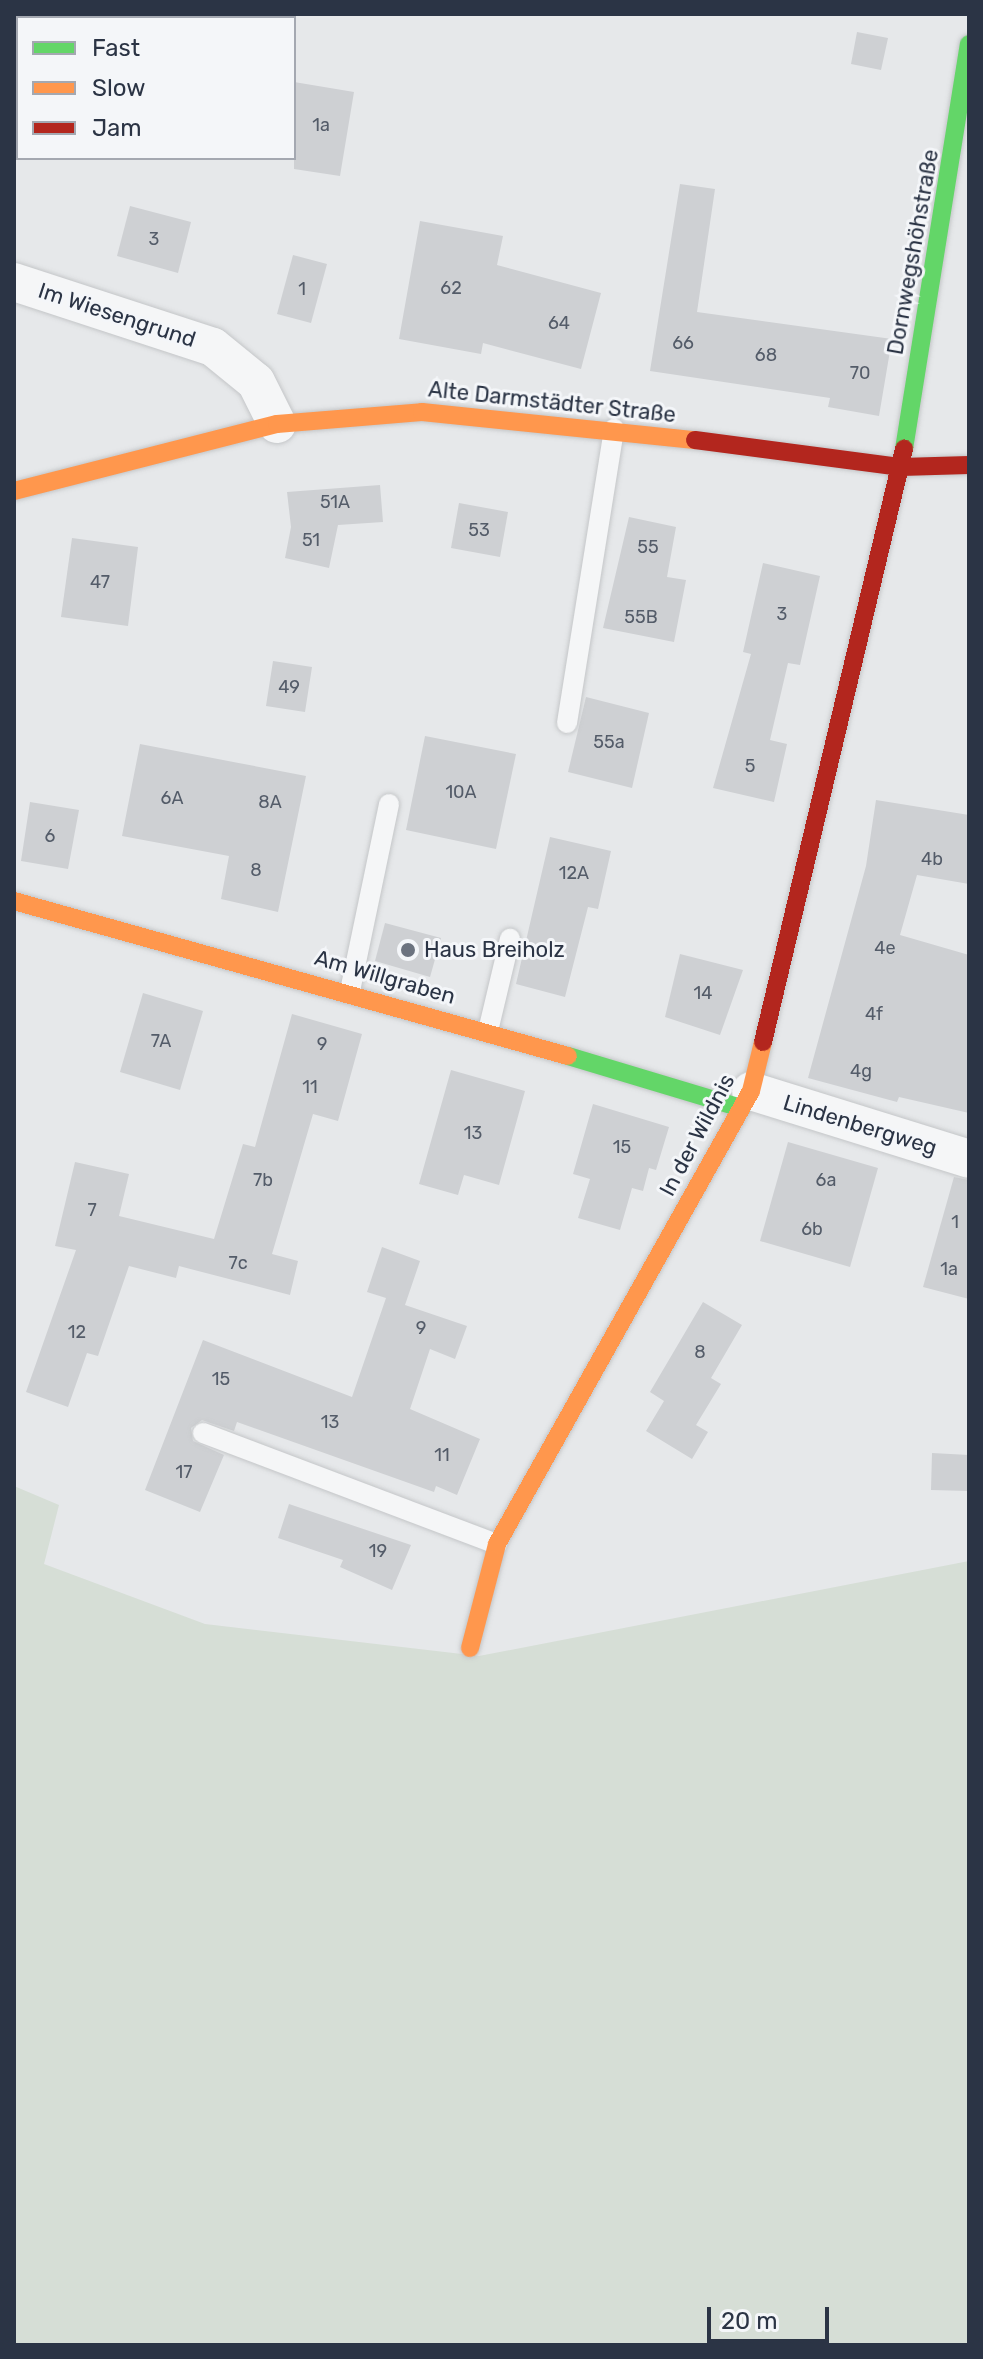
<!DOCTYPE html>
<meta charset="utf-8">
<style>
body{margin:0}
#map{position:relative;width:983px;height:2359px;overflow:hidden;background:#e6e8ea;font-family:Rubik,sans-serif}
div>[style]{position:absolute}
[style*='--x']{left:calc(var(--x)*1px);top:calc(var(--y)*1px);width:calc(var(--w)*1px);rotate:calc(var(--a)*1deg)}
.green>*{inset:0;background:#d6ded6}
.building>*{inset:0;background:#ced0d3}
.roads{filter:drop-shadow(0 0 2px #c4c6c8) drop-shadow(0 0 2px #c4c6c8)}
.lane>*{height:20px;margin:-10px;padding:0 10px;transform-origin:10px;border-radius:10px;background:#f5f6f7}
.street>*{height:38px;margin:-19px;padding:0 19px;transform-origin:19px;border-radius:19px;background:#f5f6f7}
.fast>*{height:18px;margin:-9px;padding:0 9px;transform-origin:9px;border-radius:9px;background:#63d668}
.slow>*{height:18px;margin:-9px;padding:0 9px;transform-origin:9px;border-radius:9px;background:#ff974d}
.jam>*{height:18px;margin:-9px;padding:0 9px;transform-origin:9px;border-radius:9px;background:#b3261e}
.dots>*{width:22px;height:22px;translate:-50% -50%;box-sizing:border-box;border:4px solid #f4f6f9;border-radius:50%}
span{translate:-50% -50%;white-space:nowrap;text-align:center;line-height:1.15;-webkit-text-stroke:6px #f4f6f9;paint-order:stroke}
.number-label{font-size:18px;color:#545c69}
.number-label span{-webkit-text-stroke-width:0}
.street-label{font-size:22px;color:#2b3445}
.poi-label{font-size:22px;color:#2b3445}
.left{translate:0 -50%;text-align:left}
.frame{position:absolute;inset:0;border:16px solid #2b3445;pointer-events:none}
.legend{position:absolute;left:16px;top:16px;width:280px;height:144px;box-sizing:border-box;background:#f4f6f9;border:2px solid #a4a8b1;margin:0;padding:10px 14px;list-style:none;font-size:24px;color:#2b3445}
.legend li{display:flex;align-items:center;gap:16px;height:40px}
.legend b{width:40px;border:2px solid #a4a8b1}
.scale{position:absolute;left:707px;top:2307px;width:122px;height:36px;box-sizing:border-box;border:4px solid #2b3445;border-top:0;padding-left:10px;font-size:24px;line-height:28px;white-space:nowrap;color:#2b3445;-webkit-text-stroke:6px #f4f6f9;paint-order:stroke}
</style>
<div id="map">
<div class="green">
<i style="clip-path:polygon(14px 1486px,59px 1505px,44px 1564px,205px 1624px,479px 1656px,969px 1561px,969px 2345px,14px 2345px)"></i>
</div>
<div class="building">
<i style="clip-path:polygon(857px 32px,888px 38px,881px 70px,851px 64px)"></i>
<i style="clip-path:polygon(294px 82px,354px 92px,340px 176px,294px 169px)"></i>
<i style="clip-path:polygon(680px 184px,715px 189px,697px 312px,892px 339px,879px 416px,828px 407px,830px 398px,650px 371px)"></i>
<i style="clip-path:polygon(130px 206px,191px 222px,178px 273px,117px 256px)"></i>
<i style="clip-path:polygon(420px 221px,503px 236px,497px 265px,601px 293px,581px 369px,483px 343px,481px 354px,399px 339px)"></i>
<i style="clip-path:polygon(293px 255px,327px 264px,311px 323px,277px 314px)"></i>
<i style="clip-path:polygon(380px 485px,383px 522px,338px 525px,329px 568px,285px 558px,291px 527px,287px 492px)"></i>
<i style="clip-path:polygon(459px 503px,508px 512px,500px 557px,451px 548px)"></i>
<i style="clip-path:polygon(629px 517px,676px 527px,667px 577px,686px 580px,674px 642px,603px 628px)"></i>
<i style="clip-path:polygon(72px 538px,138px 547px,128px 626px,61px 617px)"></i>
<i style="clip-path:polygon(763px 563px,820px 576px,800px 665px,788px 663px,770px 740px,787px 744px,774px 802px,713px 788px,751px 654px,743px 652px)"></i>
<i style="clip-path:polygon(273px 661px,312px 667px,305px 712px,266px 706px)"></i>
<i style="clip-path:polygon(586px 697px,649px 713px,632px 788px,568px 772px)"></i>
<i style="clip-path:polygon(425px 736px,516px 754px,496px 849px,406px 830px)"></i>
<i style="clip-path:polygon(140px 744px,306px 776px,278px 912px,221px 899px,229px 856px,122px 836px)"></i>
<i style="clip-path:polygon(876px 800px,969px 815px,969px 884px,917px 875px,900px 935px,969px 955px,969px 1113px,899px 1097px,897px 1102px,808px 1078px,866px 866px)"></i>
<i style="clip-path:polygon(30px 802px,79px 810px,68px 869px,21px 861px)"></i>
<i style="clip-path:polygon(550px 837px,611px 851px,598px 909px,588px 907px,565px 997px,516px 984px)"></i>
<i style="clip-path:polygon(385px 923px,441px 938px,430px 977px,375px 961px)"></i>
<i style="clip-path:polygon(680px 954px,743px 970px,720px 1035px,665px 1017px)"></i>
<i style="clip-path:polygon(143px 993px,203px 1011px,180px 1090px,120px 1072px)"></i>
<i style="clip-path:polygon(292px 1014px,362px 1034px,338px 1121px,313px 1114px,272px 1254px,298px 1261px,290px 1295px,179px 1266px,176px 1278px,129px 1266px,98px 1356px,87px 1353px,68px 1407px,26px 1392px,76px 1250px,55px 1246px,75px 1162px,129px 1174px,119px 1216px,214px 1239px,243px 1144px,255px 1147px)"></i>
<i style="clip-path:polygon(451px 1070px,525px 1091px,499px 1185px,464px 1175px,458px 1195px,419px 1184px)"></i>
<i style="clip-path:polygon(593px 1104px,669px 1127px,656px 1170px,649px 1168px,643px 1191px,632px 1188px,620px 1230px,578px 1218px,590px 1179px,573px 1174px)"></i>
<i style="clip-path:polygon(788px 1142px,878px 1168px,850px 1267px,760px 1241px)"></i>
<i style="clip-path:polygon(954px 1177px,969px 1180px,969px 1299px,923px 1287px)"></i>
<i style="clip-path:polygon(382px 1247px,420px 1261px,405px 1305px,467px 1326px,455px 1359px,430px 1349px,410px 1409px,480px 1439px,457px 1495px,436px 1486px,434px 1492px,237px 1422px,234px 1431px,202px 1420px,191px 1428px,193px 1441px,224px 1455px,200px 1512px,145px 1490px,203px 1340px,352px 1397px,386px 1298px,367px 1292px)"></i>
<i style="clip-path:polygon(703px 1302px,742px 1325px,711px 1378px,721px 1384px,696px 1425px,708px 1432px,692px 1459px,646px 1431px,664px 1401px,650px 1392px)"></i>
<i style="clip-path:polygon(932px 1453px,969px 1455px,969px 1491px,931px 1490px)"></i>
<i style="clip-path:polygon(289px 1504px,411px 1545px,392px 1590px,340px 1567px,343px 1560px,278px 1538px)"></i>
</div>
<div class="roads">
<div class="lane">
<i style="--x:567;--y:723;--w:298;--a:-80.9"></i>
<i style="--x:350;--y:991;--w:191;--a:-78.2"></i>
<i style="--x:488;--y:1031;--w:95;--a:-76.6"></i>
<i style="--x:203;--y:1433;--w:314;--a:20.7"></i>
</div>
<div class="street">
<i style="--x:14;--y:282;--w:209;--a:18.1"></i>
<i style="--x:213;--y:347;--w:55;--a:39.1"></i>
<i style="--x:256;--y:382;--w:47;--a:63.4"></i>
<i style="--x:751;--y:1091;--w:228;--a:17.3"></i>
</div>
<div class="fast">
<i style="--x:904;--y:449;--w:410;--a:-80.9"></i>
<i style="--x:568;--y:1056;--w:181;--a:16.7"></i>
</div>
<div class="slow">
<i style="--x:14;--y:491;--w:271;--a:-14.3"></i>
<i style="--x:277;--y:424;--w:145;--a:-4.7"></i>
<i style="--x:422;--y:412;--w:274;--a:5.9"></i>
<i style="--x:14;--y:901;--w:575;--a:15.63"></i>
<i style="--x:470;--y:1648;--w:107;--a:-75.4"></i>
<i style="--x:497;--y:1544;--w:519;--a:-60.72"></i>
<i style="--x:751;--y:1091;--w:50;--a:-76.2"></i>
</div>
<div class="jam">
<i style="--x:695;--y:440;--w:208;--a:7.5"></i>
<i style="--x:901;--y:467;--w:68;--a:-1.7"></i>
<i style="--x:763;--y:1042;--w:610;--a:-76.62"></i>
</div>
</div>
<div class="dots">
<i style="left:408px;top:950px;background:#6c737f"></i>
</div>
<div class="number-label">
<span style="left:321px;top:125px">1a</span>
<span style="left:154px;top:239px">3</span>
<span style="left:451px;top:288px">62</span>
<span style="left:302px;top:289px">1</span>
<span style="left:559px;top:323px">64</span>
<span style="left:683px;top:343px">66</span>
<span style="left:766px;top:355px">68</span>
<span style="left:860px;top:373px">70</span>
<span style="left:335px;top:502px">51A</span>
<span style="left:479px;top:530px">53</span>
<span style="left:311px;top:540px">51</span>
<span style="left:648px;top:547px">55</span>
<span style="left:100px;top:582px">47</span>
<span style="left:782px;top:614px">3</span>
<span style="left:641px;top:617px">55B</span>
<span style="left:289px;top:687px">49</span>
<span style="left:609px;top:742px">55a</span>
<span style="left:750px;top:766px">5</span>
<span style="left:461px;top:792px">10A</span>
<span style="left:172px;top:798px">6A</span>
<span style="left:270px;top:802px">8A</span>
<span style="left:50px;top:836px">6</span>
<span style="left:932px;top:859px">4b</span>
<span style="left:256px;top:870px">8</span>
<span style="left:574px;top:873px">12A</span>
<span style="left:885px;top:948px">4e</span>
<span style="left:703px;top:993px">14</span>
<span style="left:874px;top:1014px">4f</span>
<span style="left:161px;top:1041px">7A</span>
<span style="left:322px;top:1044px">9</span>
<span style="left:861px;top:1071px">4g</span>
<span style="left:310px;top:1087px">11</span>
<span style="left:473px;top:1133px">13</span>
<span style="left:622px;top:1147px">15</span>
<span style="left:263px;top:1180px">7b</span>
<span style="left:826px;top:1180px">6a</span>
<span style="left:92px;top:1210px">7</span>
<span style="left:955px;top:1222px">1</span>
<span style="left:812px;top:1229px">6b</span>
<span style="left:238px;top:1263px">7c</span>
<span style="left:949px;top:1269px">1a</span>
<span style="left:421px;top:1328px">9</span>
<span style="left:77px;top:1332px">12</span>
<span style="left:700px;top:1352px">8</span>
<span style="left:221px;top:1379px">15</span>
<span style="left:330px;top:1422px">13</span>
<span style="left:442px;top:1455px">11</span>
<span style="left:184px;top:1472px">17</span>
<span style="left:378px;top:1551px">19</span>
</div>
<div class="street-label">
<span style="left:913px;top:252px;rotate:-80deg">Dornwegshöhstraße</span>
<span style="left:117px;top:315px;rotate:18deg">Im Wiesengrund</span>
<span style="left:552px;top:402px;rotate:6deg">Alte Darmstädter Straße</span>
<span style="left:385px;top:977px;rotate:16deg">Am Willgraben</span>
<span style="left:860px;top:1125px;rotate:17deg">Lindenbergweg</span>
<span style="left:697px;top:1135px;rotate:-62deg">In der Wildnis</span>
</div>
<div class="poi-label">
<span class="left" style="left:424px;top:950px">Haus Breiholz</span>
</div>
<div class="frame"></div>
<ul class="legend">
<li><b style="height:10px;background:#63d668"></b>Fast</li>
<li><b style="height:10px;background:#ff974d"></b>Slow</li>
<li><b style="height:10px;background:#b3261e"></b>Jam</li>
</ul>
<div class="scale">20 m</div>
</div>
